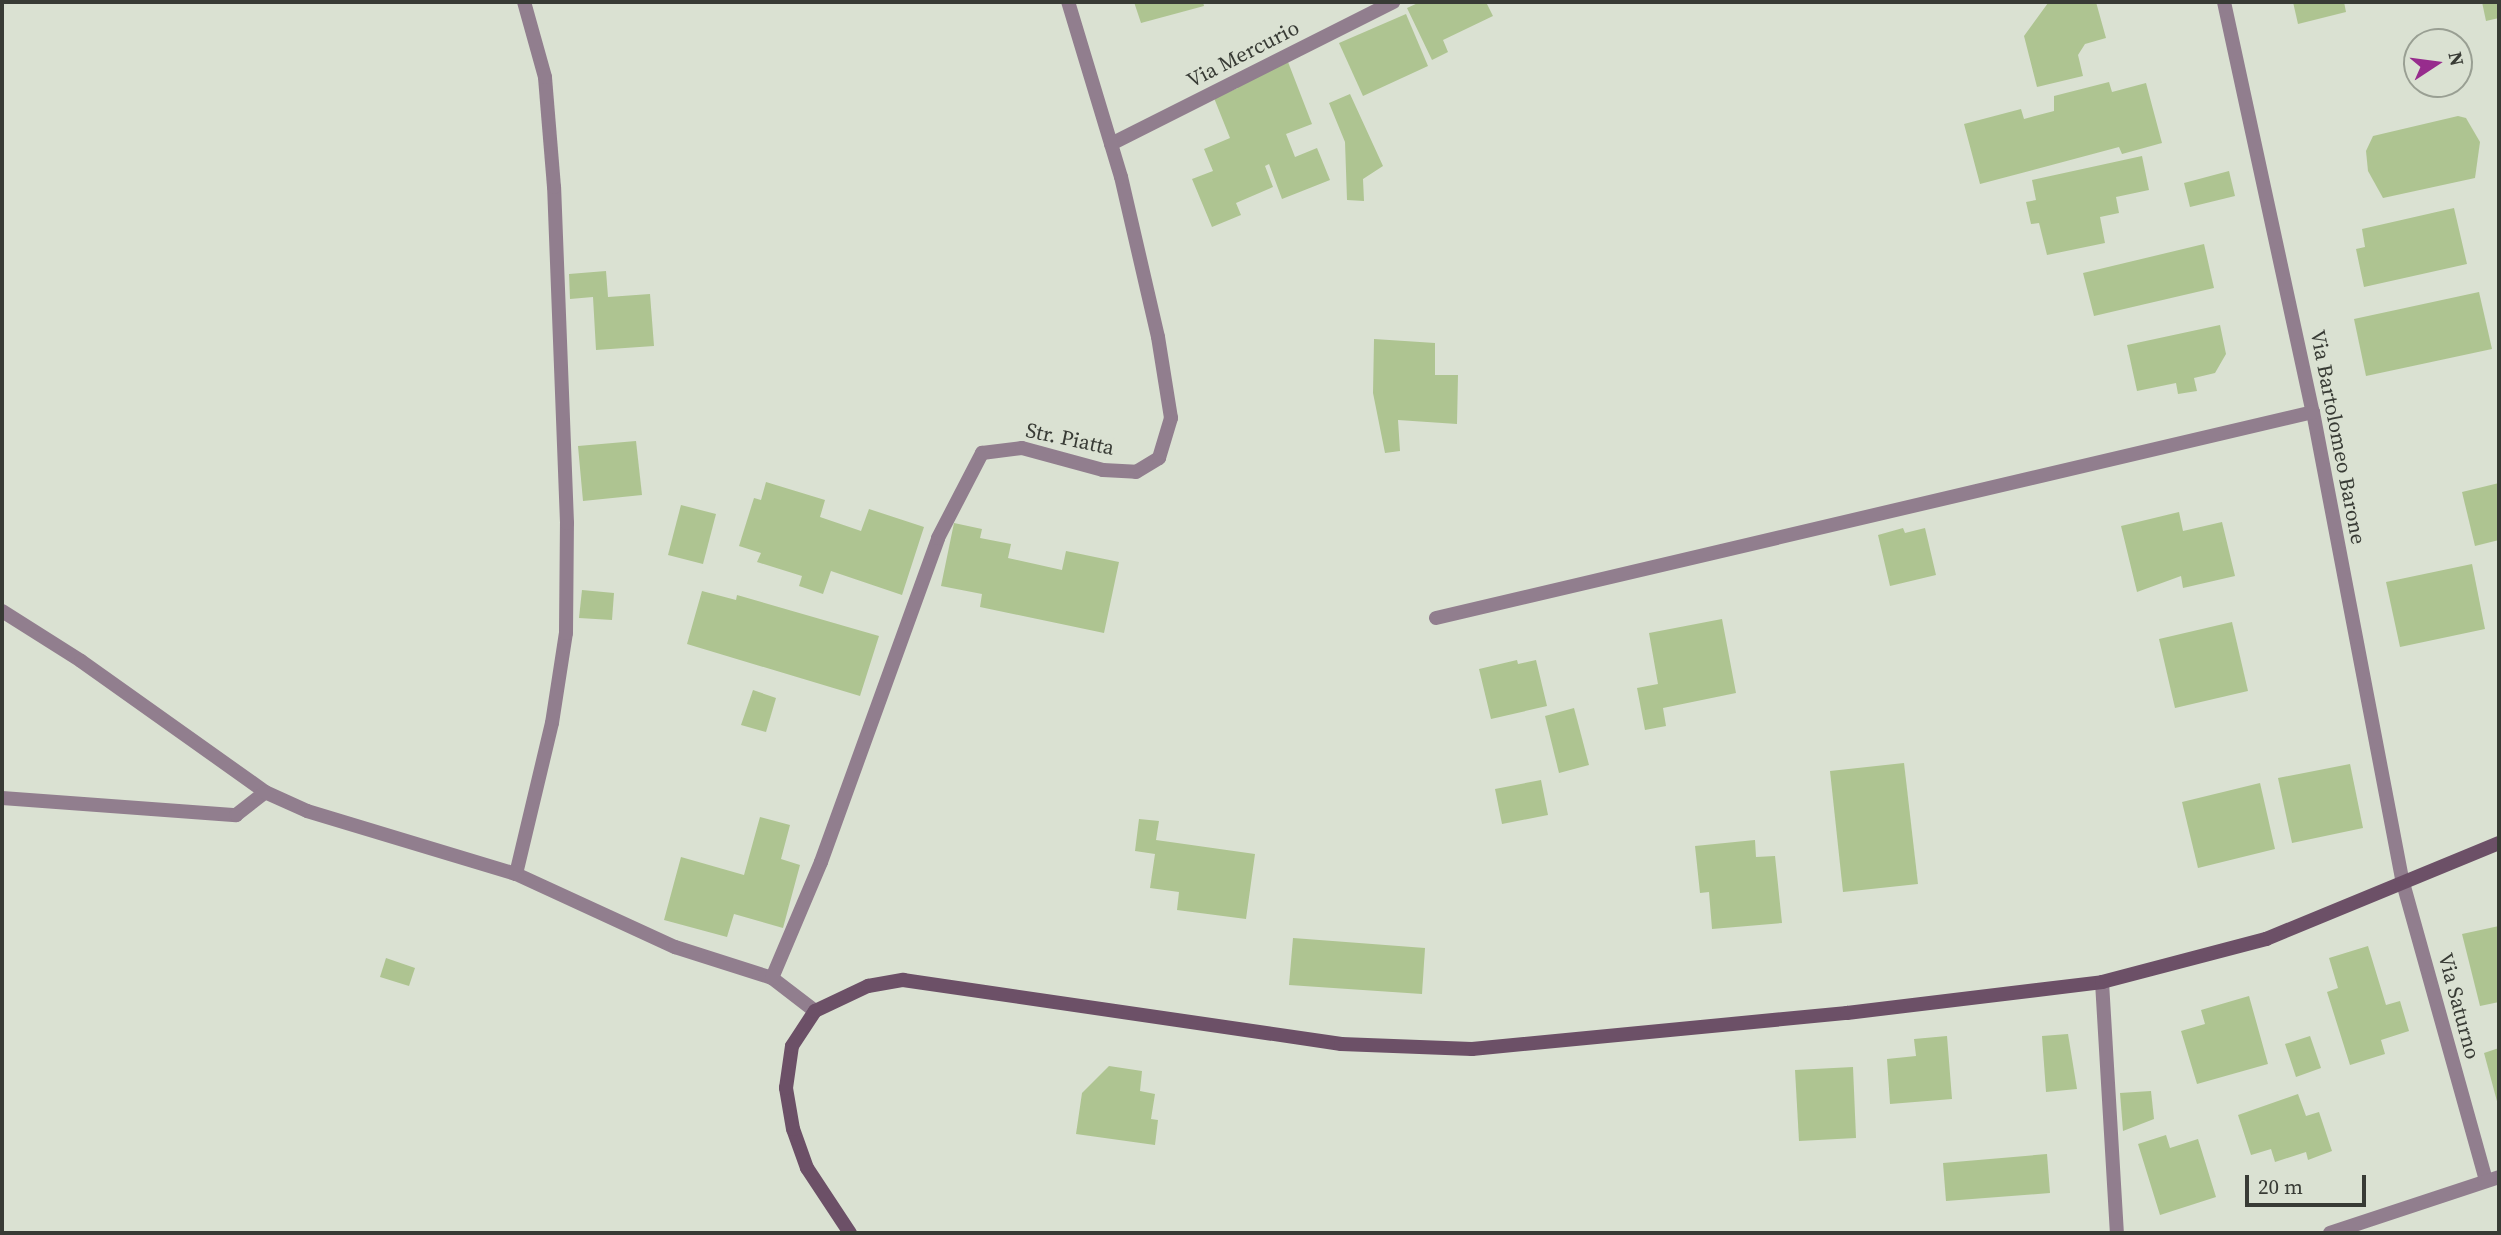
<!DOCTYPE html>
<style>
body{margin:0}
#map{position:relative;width:2501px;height:1235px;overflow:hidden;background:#dae1d2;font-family:"Source Serif 4",serif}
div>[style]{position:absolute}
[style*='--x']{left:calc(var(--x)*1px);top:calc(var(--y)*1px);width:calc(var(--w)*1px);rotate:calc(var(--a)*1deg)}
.building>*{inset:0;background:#aec491}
.minor>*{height:14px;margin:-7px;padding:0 7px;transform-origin:7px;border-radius:7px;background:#917e8e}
.secondary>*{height:14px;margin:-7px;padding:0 7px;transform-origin:7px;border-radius:7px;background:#6c5067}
span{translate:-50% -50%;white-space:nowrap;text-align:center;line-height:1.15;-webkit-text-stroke:6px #dae1d2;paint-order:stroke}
.street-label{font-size:21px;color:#383b35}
.frame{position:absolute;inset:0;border:4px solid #383b35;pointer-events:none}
.north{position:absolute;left:2403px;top:28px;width:70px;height:70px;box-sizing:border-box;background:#dae1d2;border:2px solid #999f93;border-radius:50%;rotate:77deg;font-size:19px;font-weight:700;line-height:28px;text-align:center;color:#383b35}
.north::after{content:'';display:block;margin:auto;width:24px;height:32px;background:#972c8d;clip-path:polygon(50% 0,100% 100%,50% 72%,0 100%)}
.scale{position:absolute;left:2245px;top:1175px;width:121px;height:32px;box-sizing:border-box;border:4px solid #383b35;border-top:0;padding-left:9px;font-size:21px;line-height:24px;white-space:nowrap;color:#383b35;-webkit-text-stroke:5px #dae1d2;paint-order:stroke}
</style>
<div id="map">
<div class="building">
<i style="clip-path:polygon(1134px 2px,1203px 2px,1204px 6px,1141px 23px)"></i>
<i style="clip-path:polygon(1420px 2px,1486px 2px,1493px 16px,1443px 40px,1448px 52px,1432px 60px,1407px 8px)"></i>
<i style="clip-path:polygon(2096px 2px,2106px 38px,2085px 44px,2078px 55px,2083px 76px,2037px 87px,2024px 36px,2048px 3px)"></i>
<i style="clip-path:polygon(2293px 2px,2344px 2px,2346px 12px,2298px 24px)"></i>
<i style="clip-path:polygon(2482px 2px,2499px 2px,2499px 18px,2486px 21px)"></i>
<i style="clip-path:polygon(1406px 14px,1428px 66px,1363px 96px,1339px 43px)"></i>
<i style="clip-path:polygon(1288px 62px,1312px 124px,1286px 134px,1295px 157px,1317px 148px,1330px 180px,1282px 199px,1269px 164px,1265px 166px,1273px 187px,1236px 203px,1241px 215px,1212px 227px,1192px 179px,1213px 171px,1204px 149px,1230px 138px,1214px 98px,1238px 88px,1236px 83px)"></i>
<i style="clip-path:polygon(2109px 82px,2112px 92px,2146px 83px,2162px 143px,2122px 154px,2119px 147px,1980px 184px,1964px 124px,2021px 109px,2024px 119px,2054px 111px,2054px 96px)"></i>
<i style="clip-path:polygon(1350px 94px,1383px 166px,1363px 179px,1364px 201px,1347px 200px,1345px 142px,1329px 103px)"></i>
<i style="clip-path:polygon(2458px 116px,2466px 118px,2480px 142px,2475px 178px,2383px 198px,2368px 171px,2366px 151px,2373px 136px)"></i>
<i style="clip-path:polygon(2142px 156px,2149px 190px,2116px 197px,2119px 213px,2100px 217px,2105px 243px,2047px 255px,2039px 223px,2031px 224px,2026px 202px,2036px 200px,2032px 180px)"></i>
<i style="clip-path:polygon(2229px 171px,2235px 196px,2190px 207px,2184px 183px)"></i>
<i style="clip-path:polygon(2454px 208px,2467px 264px,2364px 287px,2356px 249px,2365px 247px,2362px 229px)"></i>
<i style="clip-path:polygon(2204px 244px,2214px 288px,2094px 316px,2083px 273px)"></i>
<i style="clip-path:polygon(606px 271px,608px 297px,650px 294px,654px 346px,596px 350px,593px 297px,570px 299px,569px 274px)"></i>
<i style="clip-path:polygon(2479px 292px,2492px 349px,2366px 376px,2354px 319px)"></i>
<i style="clip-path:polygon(2220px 325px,2226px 354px,2215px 373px,2194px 378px,2197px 391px,2178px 394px,2176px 383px,2137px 391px,2127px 345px)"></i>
<i style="clip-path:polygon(1374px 339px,1435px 343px,1435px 375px,1458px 375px,1457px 424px,1398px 420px,1400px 451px,1385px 453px,1373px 393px)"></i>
<i style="clip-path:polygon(636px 441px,642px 495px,583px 501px,578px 446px)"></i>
<i style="clip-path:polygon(766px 482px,825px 500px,820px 517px,861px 531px,869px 509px,924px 527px,902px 595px,831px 571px,823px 594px,799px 586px,802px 576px,757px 562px,761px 553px,739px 546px,754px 498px,761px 500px)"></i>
<i style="clip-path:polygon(2499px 483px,2499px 540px,2475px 546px,2462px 492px)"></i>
<i style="clip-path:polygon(681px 505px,716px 514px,703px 564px,668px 555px)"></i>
<i style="clip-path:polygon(2179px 512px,2183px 531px,2222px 522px,2235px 576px,2183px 588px,2181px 576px,2137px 592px,2121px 526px)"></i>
<i style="clip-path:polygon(954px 523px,982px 529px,980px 538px,1011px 544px,1008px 558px,1062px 570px,1066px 551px,1119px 562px,1104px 633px,980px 607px,982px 594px,941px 586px)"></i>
<i style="clip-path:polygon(1903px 528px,1905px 533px,1925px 528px,1936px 575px,1890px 586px,1878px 535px)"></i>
<i style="clip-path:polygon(2472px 564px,2485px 629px,2400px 647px,2386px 582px)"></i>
<i style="clip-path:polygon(582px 590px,614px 593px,612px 620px,579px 618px)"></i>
<i style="clip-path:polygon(702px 591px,736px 600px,737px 595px,879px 636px,860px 696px,687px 644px)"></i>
<i style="clip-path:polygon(1722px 619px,1736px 693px,1663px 708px,1666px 726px,1645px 730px,1637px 688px,1658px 684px,1649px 633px)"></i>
<i style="clip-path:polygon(2232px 622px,2248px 691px,2175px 708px,2159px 639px)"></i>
<i style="clip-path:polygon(1517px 660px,1518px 664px,1536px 660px,1547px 706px,1491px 719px,1479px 669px)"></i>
<i style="clip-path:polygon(753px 690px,776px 698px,766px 732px,741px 725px)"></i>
<i style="clip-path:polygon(1574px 708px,1589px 765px,1559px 773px,1545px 716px)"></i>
<i style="clip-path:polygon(1904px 763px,1918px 884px,1843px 892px,1830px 771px)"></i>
<i style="clip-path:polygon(2350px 764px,2363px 828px,2292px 843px,2278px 778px)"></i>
<i style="clip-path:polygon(1541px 780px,1548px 815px,1502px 824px,1495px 789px)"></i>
<i style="clip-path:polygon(2260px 783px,2275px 849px,2198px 868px,2182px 802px)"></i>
<i style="clip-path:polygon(760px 817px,790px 825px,781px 859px,800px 865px,783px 928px,734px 914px,727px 937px,664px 920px,681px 857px,744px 875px)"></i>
<i style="clip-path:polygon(1139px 819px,1159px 821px,1156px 840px,1255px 854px,1246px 919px,1177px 910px,1179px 892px,1150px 888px,1155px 854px,1135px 851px)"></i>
<i style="clip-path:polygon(1755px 840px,1756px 857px,1775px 856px,1782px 923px,1712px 929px,1709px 892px,1700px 893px,1695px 846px)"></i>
<i style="clip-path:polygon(2499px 926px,2499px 1002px,2480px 1006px,2462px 934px)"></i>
<i style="clip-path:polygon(1293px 938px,1425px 948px,1422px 994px,1289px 985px)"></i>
<i style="clip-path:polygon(2368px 946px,2386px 1005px,2400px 1001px,2409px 1031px,2381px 1040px,2385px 1054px,2350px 1065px,2327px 992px,2338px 988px,2329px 958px)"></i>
<i style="clip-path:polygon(386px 958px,415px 968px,409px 986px,380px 977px)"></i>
<i style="clip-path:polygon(2249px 996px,2268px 1064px,2197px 1084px,2181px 1031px,2205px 1024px,2201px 1010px)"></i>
<i style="clip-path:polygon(2068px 1034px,2077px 1089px,2046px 1092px,2042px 1036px)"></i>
<i style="clip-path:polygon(1947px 1036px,1952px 1099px,1890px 1104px,1887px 1059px,1916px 1056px,1914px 1039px)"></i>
<i style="clip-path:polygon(2310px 1036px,2321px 1068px,2296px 1077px,2285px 1044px)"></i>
<i style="clip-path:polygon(2499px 1048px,2499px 1105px,2498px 1105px,2484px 1053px)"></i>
<i style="clip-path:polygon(1109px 1066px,1142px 1071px,1140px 1091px,1155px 1094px,1151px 1119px,1158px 1120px,1155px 1145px,1076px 1134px,1082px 1093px)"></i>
<i style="clip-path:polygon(1853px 1067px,1856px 1138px,1799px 1141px,1795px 1070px)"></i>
<i style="clip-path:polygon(2151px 1091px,2154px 1119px,2123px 1131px,2120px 1093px)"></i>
<i style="clip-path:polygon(2298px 1094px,2306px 1116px,2319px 1112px,2332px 1151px,2308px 1160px,2306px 1152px,2275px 1162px,2271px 1149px,2251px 1155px,2238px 1115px)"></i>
<i style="clip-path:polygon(2166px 1135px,2170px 1148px,2198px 1139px,2216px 1197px,2160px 1215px,2138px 1144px)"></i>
<i style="clip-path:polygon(2047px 1154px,2050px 1193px,1946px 1201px,1943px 1163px)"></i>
</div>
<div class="minor">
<i style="--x:2224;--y:2;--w:420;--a:77.8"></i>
<i style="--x:2313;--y:412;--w:480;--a:79.2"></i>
<i style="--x:2403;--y:883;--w:309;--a:74.4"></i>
<i style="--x:1111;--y:144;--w:316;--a:-26.7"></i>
<i style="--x:2;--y:611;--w:93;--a:32.3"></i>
<i style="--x:81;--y:661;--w:226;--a:35.4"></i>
<i style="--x:1436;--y:618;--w:901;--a:-13.22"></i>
<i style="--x:2;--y:798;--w:235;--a:4.2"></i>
<i style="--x:236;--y:815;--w:37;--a:-38"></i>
<i style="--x:265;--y:792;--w:46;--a:24.3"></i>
<i style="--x:307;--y:811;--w:218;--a:16.8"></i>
<i style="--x:516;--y:874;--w:175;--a:24.7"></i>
<i style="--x:675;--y:947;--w:102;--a:17.7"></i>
<i style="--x:772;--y:978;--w:54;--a:37.5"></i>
<i style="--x:516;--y:874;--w:155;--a:-76.6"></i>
<i style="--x:552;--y:723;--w:91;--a:-81.2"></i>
<i style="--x:566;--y:633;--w:110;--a:-89.5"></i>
<i style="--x:567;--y:523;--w:336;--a:-92.2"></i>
<i style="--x:554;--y:187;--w:110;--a:-94.7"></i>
<i style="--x:545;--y:77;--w:78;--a:-105.6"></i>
<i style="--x:772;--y:978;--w:126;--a:-67.1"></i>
<i style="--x:821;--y:862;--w:344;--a:-70.1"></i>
<i style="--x:938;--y:538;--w:96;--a:-62.6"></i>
<i style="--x:982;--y:453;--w:40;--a:-7.1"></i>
<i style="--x:1022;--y:448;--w:84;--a:15.2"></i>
<i style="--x:1103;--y:470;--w:33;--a:3"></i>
<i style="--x:1136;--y:472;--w:27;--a:-31"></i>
<i style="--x:1159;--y:458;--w:42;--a:-73.3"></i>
<i style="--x:1171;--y:418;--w:82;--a:-99.1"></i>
<i style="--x:1158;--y:337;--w:164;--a:-103"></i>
<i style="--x:1121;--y:177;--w:183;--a:-106.8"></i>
<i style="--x:2102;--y:982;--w:251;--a:86.6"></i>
<i style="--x:2330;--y:1233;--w:178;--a:-18.3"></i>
</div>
<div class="secondary">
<i style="--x:850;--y:1233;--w:78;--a:-123.5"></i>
<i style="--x:807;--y:1168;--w:41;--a:-109.7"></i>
<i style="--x:793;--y:1129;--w:42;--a:-99.7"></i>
<i style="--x:786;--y:1088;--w:42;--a:-81.9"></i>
<i style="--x:792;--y:1046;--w:42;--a:-56.7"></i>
<i style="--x:815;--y:1011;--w:59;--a:-25.3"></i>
<i style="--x:868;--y:986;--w:36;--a:-10"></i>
<i style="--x:903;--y:980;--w:443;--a:8.3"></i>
<i style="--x:1341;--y:1044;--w:131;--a:2.2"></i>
<i style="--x:1472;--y:1049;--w:377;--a:-5.5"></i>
<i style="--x:1847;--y:1013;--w:257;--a:-6.9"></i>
<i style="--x:2102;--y:982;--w:170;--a:-14.7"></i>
<i style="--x:2266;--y:939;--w:252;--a:-22.4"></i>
</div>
<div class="street-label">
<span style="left:1243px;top:54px;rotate:-27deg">Via Mercurio</span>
<span style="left:2338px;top:437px;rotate:79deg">Via Bartolomeo Barone</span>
<span style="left:1070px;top:439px;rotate:12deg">Str. Piatta</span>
<span style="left:2459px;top:1006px;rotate:75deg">Via Saturno</span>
</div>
<div class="frame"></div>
<div class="north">N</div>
<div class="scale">20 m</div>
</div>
